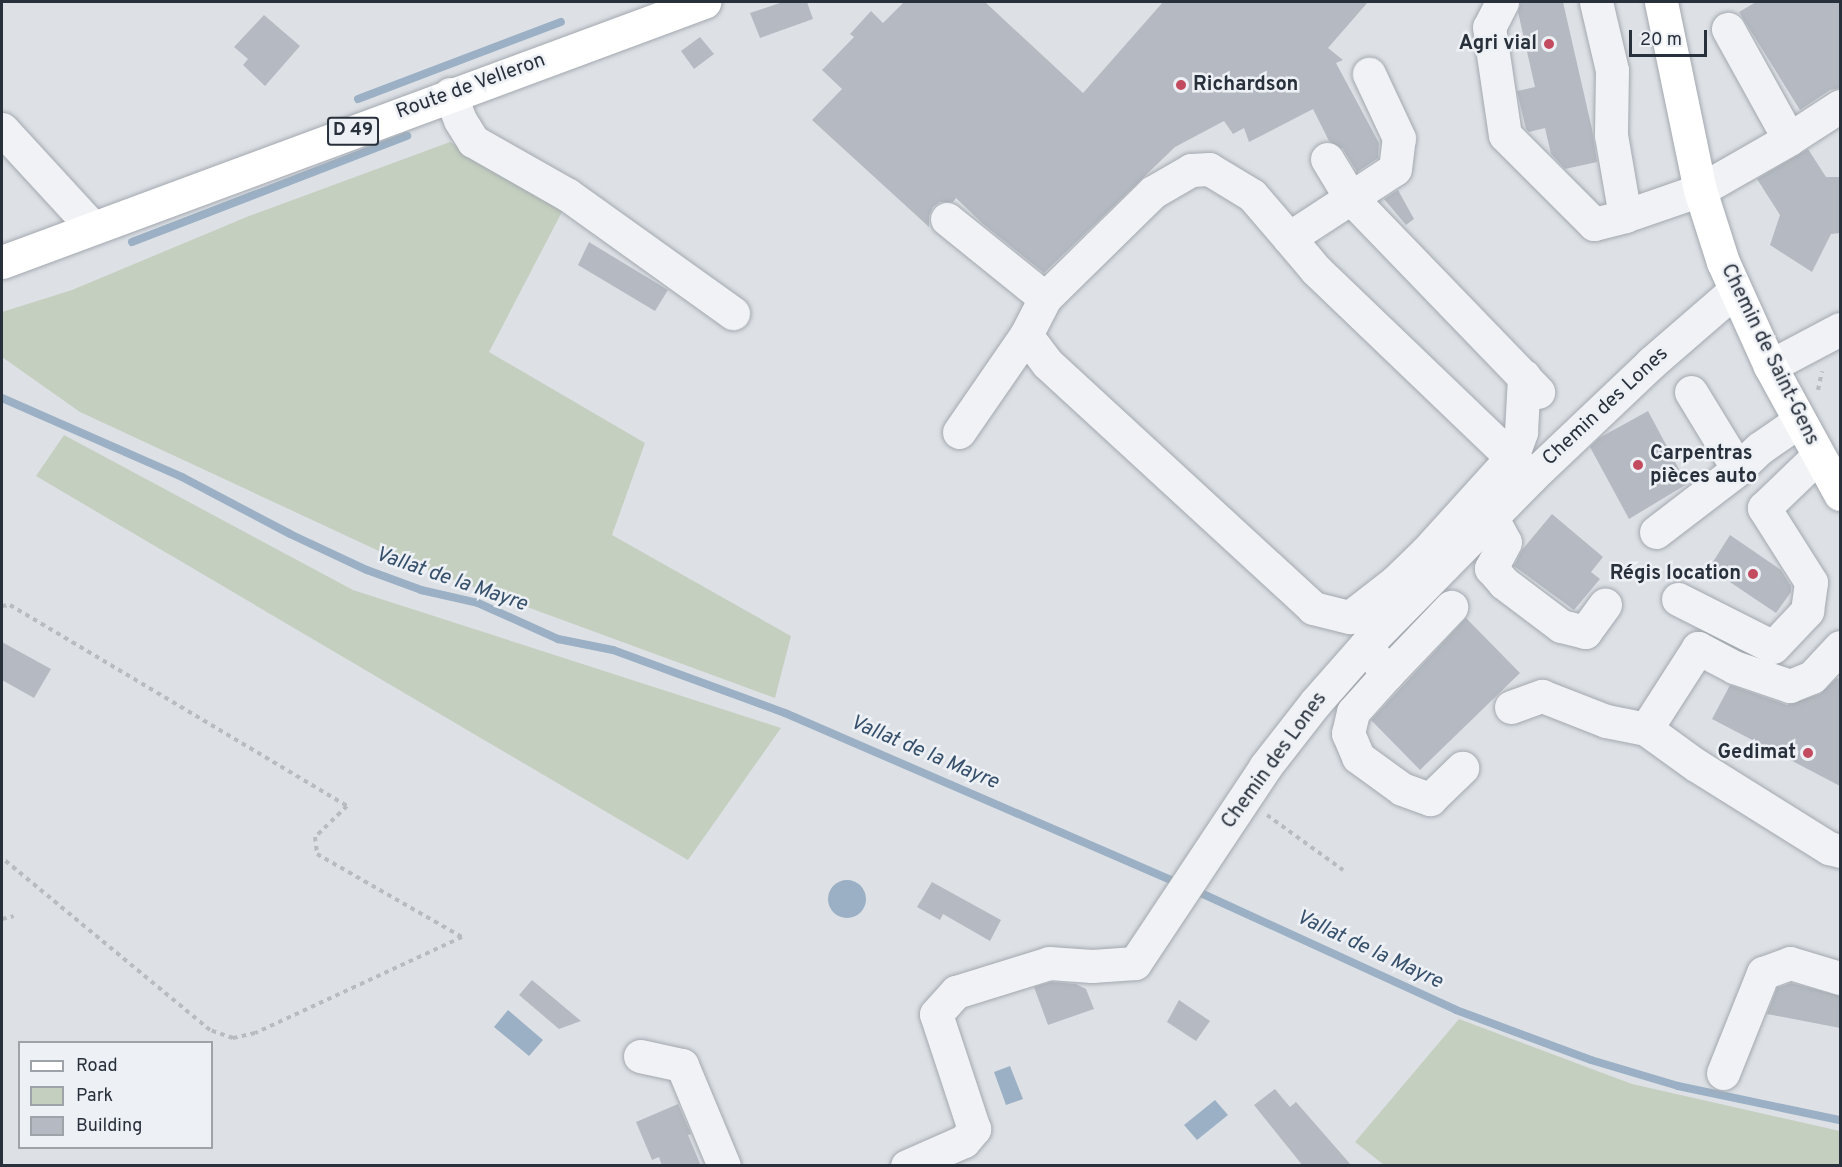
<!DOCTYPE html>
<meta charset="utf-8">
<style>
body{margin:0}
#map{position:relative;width:1842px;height:1167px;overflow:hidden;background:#dde1e6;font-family:Overpass,sans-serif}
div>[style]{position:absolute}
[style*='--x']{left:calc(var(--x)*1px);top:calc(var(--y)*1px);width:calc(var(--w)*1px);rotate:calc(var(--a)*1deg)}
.green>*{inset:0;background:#c4cfbf}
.water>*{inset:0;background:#9bb0c4}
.round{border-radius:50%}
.stream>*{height:8px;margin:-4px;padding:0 4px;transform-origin:4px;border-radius:4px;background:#9bb0c4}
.building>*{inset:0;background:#b5bac2}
.path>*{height:4px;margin-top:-2px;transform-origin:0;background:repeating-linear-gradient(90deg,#b8bcc1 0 4.5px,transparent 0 9px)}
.roads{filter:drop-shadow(0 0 2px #a3a8af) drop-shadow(0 0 2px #a3a8af)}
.minor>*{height:33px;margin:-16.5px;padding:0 16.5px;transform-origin:16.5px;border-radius:16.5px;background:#f0f2f5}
.major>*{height:33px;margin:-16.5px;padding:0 16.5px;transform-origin:16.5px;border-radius:16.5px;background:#fff}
.dots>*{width:16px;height:16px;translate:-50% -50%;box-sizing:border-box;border:3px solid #edf0f4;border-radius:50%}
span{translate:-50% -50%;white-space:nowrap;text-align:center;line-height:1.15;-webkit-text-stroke:5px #edf0f4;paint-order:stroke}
.shield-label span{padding:2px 4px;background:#edf0f4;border:2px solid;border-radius:4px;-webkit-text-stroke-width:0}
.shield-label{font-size:18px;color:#28303b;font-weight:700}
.poi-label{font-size:20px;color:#28303b;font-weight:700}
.right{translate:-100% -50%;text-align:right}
.left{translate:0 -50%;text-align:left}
.street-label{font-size:20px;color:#28303b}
.water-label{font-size:21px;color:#36506c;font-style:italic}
.frame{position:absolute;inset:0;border:3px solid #28303b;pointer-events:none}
.legend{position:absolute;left:18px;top:1041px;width:195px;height:108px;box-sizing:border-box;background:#edf0f4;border:2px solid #9ea3aa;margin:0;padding:8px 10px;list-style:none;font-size:18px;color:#28303b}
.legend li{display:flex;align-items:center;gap:12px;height:30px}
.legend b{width:30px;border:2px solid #9ea3aa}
.scale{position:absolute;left:1629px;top:30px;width:78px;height:27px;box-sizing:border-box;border:3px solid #28303b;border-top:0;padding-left:8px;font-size:18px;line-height:21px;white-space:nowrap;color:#28303b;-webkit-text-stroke:4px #edf0f4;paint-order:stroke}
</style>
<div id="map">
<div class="green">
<i style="clip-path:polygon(450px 142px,564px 208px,489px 352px,645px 443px,612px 535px,791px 636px,775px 698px,394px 558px,80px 412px,2px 357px,2px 312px,72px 290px,249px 216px)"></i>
<i style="clip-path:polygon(64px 435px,353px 590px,781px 728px,688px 860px,36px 476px)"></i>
<i style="clip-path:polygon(1459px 1019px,1632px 1084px,1840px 1131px,1840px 1165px,1384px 1165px,1355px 1142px)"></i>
</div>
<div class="water">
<i class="round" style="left:828px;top:880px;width:38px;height:38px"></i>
<i style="clip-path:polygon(508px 1010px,543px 1040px,529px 1056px,494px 1027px)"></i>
<i style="clip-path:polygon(1010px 1066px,1023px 1099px,1006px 1105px,994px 1072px)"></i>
<i style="clip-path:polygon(1215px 1100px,1228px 1115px,1197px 1140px,1184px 1125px)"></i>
</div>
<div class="stream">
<i style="--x:358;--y:99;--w:217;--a:-20.8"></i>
<i style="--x:132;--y:242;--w:295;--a:-21.1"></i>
<i style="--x:2;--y:398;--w:197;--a:23.7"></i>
<i style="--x:182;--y:477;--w:122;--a:27.8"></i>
<i style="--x:290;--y:534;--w:85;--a:25.1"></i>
<i style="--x:367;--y:570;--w:58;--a:20.3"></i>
<i style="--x:421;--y:590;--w:58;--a:12.8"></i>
<i style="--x:478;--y:603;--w:88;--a:24.2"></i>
<i style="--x:558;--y:639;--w:56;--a:11.3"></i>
<i style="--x:613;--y:650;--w:183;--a:20.1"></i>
<i style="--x:785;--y:713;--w:428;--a:23.4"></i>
<i style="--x:1192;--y:889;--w:290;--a:24.6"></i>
<i style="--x:1456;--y:1010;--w:144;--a:20.3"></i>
<i style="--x:1591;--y:1060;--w:91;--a:16.6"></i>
<i style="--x:1678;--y:1086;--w:166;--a:11.9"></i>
</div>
<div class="building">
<i style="clip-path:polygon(783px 2px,807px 2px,813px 19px,760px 38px,750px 13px)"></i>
<i style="clip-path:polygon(904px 2px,985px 2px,1083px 93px,1163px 2px,1368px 2px,1328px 48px,1343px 60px,1336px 63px,1379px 143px,1378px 158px,1357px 172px,1343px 149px,1329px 141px,1313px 109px,1249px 142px,1244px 128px,1233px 134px,1224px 121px,1175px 147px,1044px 273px,983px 224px,956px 198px,953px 202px,940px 202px,933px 207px,929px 216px,929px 227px,812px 120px,842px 89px,822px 70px,854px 37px,850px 34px,871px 11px,883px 23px)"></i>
<i style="clip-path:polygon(1521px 2px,1563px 2px,1592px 129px,1597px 162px,1565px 169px,1551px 154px,1545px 128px,1529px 132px,1526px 129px,1517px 91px,1535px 87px,1518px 12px)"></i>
<i style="clip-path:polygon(1756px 2px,1840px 2px,1840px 88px,1830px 90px,1800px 110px,1739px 12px)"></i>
<i style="clip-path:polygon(264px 15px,300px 46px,265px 86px,243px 65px,248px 59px,234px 47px)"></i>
<i style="clip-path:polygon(700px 37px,714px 54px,694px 69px,681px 51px)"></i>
<i style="clip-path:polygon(1808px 149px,1826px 177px,1840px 177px,1840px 233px,1831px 234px,1812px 272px,1770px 245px,1780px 215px,1757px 179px)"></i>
<i style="clip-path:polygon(1398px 190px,1414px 219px,1406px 225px,1384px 199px)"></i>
<i style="clip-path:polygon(589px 242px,668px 290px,655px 311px,578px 265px)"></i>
<i style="clip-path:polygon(1648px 411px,1687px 484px,1629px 519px,1590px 447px,1599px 438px)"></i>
<i style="clip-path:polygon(1552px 514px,1603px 557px,1591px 572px,1600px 579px,1574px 610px,1514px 566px,1522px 550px)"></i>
<i style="clip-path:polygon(1730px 535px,1781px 570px,1791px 586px,1791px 592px,1776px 613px,1709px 568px)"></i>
<i style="clip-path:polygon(1466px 618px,1520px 673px,1420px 770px,1371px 720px)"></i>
<i style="clip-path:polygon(2px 642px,51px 669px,34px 698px,2px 680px)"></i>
<i style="clip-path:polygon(1837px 678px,1840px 679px,1840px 786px,1712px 719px,1730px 685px,1787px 705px,1820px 694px)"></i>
<i style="clip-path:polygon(932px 882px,1001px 920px,990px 941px,943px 914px,940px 920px,917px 907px)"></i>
<i style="clip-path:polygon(532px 980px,581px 1021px,559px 1029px,519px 995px)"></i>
<i style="clip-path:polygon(1051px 982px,1076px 984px,1086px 989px,1094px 1009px,1048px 1025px,1034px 987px)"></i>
<i style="clip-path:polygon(1791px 983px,1840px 996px,1840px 1028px,1767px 1014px,1777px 988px)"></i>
<i style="clip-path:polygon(1179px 1000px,1210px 1021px,1196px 1041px,1167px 1022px)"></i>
<i style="clip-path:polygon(1275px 1089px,1290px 1107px,1296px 1102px,1352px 1166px,1303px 1166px,1254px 1105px)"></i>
<i style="clip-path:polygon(678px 1104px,691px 1134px,688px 1135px,701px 1166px,662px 1166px,659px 1157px,652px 1160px,636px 1122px)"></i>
</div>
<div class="path">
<i style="--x:1818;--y:390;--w:19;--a:-78"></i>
<i style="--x:2;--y:606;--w:8;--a:-7"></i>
<i style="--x:10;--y:605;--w:392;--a:30.8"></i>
<i style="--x:347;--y:806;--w:45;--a:135.9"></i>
<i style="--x:315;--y:837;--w:17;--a:83"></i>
<i style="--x:317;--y:854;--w:167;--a:29.8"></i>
<i style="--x:462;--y:937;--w:228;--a:155.1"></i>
<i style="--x:255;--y:1033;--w:23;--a:167"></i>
<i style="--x:233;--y:1038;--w:24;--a:-161"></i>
<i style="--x:210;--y:1030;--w:270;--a:-140.4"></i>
<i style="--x:1267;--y:815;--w:94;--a:35.9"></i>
<i style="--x:2;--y:919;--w:12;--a:-14"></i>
</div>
<div class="roads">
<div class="minor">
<i style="--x:1502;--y:2;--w:28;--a:117"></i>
<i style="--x:1489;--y:27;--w:109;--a:81.6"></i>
<i style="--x:1505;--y:135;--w:126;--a:45"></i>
<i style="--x:1594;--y:224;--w:32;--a:-14"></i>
<i style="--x:1625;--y:216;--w:79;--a:-19.1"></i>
<i style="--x:1700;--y:190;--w:103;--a:-29.8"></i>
<i style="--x:1789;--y:139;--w:126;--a:-119"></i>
<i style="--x:1596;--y:2;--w:70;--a:76.8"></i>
<i style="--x:1612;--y:70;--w:65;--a:90.9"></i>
<i style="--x:1611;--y:135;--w:82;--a:80.2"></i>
<i style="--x:450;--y:94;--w:28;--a:69"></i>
<i style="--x:460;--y:120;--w:25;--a:58"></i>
<i style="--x:473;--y:141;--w:109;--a:29.6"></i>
<i style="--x:568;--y:195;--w:203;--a:35.6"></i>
<i style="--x:2;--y:129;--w:134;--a:47.4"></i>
<i style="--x:1789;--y:139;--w:61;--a:-32.9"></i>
<i style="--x:1327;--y:159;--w:44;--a:58.8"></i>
<i style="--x:1350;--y:197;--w:271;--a:46"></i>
<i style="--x:947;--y:219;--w:126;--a:38.9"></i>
<i style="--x:1289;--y:238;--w:42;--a:49.8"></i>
<i style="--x:1316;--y:270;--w:292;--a:43.8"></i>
<i style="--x:1026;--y:335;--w:35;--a:53"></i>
<i style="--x:1047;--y:363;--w:362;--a:42.6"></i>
<i style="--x:1313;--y:608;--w:38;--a:14"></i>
<i style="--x:1350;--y:617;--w:57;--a:-37.9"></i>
<i style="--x:1395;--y:582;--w:43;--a:-44.1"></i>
<i style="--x:1426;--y:552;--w:128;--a:-47.8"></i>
<i style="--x:1512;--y:457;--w:27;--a:-70"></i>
<i style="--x:1521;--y:432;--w:56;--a:-86.9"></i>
<i style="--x:1770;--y:366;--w:79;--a:-27.9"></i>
<i style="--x:1691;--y:392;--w:90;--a:58.6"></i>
<i style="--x:1738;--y:469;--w:30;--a:-44"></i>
<i style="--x:1760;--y:448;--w:47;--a:-34.7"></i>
<i style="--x:959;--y:432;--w:118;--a:-55.4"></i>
<i style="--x:1026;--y:335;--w:42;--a:-62.8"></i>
<i style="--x:1045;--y:298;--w:151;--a:-44.5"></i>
<i style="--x:1153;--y:192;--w:44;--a:-30.1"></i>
<i style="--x:1191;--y:170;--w:18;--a:-3"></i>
<i style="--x:1209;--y:169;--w:50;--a:31.2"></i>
<i style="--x:1252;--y:195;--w:57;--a:49.3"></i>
<i style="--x:1289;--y:238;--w:126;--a:-33.1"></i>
<i style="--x:1395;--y:169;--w:31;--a:-83"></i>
<i style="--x:1399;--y:138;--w:71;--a:-115.1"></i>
<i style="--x:1492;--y:518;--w:27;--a:62"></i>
<i style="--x:1505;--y:542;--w:30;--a:118"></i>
<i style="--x:1491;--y:568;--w:20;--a:49"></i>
<i style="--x:1504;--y:583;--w:71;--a:37"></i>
<i style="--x:1561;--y:626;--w:25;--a:14"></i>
<i style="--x:1585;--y:632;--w:34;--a:-54"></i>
<i style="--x:1656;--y:532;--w:103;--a:-37.5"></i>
<i style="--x:1678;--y:599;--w:106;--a:26.8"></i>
<i style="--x:1773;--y:647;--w:50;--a:-46.6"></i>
<i style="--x:1807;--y:611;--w:29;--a:-82"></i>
<i style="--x:1811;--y:582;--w:88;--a:-122.4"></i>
<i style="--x:1764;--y:508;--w:75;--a:-43.9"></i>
<i style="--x:1366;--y:645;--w:36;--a:54"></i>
<i style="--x:1387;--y:674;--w:51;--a:131.8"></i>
<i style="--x:1353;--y:712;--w:22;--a:103"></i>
<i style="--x:1348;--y:733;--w:26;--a:67"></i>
<i style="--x:1358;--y:757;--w:54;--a:36"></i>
<i style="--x:1402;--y:789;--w:30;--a:20"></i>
<i style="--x:1430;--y:799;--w:45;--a:-44.1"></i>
<i style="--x:1840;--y:647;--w:41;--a:133"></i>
<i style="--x:1812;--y:677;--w:24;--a:158"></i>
<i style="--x:1790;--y:686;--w:59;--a:-161.3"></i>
<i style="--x:1734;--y:667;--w:41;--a:-152.2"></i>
<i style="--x:1698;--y:648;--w:96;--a:122.7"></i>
<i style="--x:1646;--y:729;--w:62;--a:35.8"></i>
<i style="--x:1696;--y:765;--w:157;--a:32"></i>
<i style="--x:1829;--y:848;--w:11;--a:15"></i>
<i style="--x:1387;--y:674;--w:93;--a:-46.3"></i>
<i style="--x:1511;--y:707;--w:33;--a:-20"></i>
<i style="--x:1542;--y:696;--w:69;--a:21.3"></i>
<i style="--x:1606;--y:721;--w:41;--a:11.3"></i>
<i style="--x:640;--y:1056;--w:43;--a:12.1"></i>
<i style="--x:682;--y:1065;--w:109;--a:67.4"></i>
<i style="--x:1723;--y:1073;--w:108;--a:-68.2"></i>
<i style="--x:1763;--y:973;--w:29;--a:-20"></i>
<i style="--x:1790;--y:963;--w:52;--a:16.7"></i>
<i style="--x:907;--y:1166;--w:62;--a:-23.7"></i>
<i style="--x:964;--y:1141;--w:16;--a:-50"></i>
<i style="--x:974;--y:1129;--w:121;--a:-108.3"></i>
<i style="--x:936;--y:1014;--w:30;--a:-48"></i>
<i style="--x:956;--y:992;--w:97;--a:-17.3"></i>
<i style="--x:1049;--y:963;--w:43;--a:4"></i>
<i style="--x:1092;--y:966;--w:43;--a:-4"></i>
<i style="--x:1135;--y:963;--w:235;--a:-56.4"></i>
<i style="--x:1265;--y:767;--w:81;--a:-52"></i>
<i style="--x:1315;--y:703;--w:77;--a:-48.7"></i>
<i style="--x:1366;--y:645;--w:235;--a:-45.5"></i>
<i style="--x:1531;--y:477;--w:166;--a:-43.5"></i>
<i style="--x:1651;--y:363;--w:110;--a:-40.9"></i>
</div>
<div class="major">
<i style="--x:1661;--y:2;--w:192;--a:78.3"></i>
<i style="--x:1700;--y:190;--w:76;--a:72.3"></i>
<i style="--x:1723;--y:262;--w:114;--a:65.7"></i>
<i style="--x:1770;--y:366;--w:146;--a:61.3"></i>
<i style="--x:2;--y:262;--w:749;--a:-20.32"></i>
</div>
</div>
<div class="dots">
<i style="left:1549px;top:44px;background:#c34b60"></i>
<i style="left:1181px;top:85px;background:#c34b60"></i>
<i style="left:1638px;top:465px;background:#c34b60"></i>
<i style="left:1753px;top:574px;background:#c34b60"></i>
<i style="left:1808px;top:753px;background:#c34b60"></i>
</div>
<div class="shield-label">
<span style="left:353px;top:131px">D 49</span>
</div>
<div class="poi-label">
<span class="right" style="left:1537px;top:44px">Agri vial</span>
<span class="left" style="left:1193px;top:85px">Richardson</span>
<span class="left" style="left:1650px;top:466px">Carpentras<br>pièces auto</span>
<span class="right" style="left:1741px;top:574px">Régis location</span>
<span class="right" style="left:1796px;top:753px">Gedimat</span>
</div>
<div class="street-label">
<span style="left:471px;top:87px;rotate:-20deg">Route de Velleron</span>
<span style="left:1769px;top:355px;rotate:64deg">Chemin de Saint-Gens</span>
<span style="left:1606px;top:407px;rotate:-43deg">Chemin des Lones</span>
<span style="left:1275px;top:761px;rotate:-54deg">Chemin des Lones</span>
</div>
<div class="water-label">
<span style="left:451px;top:580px;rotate:19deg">Vallat de la Mayre</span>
<span style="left:924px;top:753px;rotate:23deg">Vallat de la Mayre</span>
<span style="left:1369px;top:950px;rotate:25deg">Vallat de la Mayre</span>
</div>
<div class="frame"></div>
<ul class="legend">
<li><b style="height:8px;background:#fff"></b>Road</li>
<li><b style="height:16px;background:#c4cfbf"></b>Park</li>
<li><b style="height:16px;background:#b5bac2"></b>Building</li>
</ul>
<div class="scale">20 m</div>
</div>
